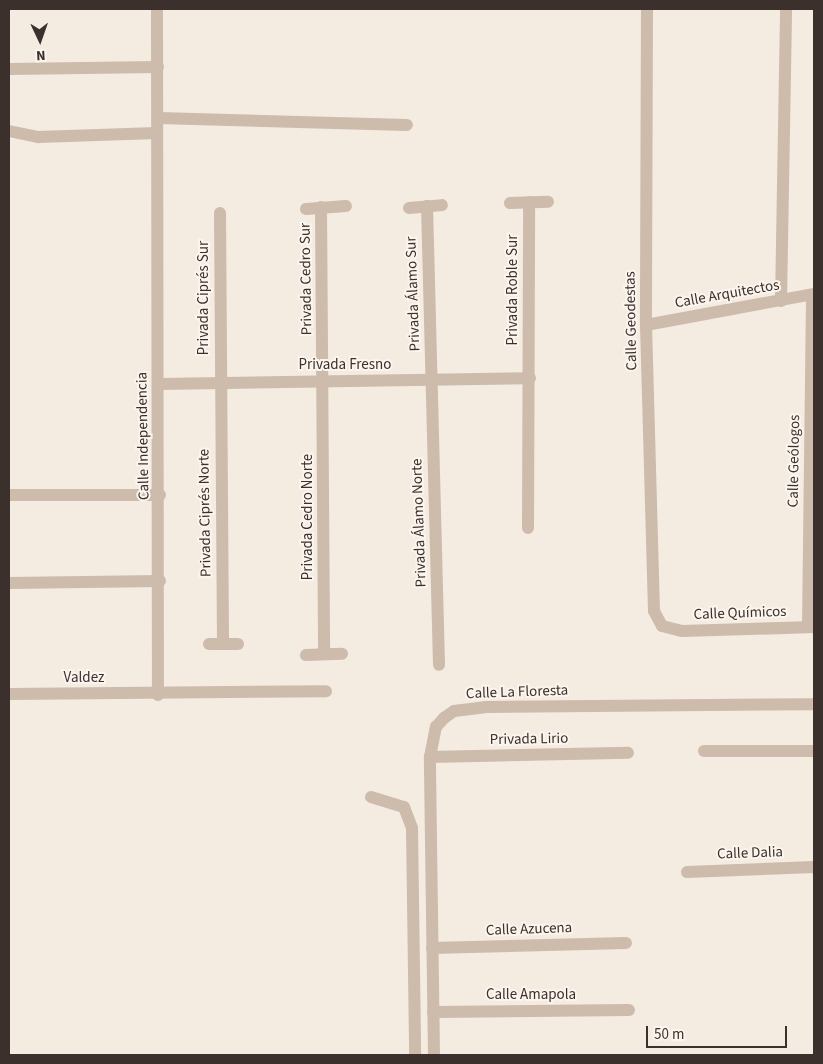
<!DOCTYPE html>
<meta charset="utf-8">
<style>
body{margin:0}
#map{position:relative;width:823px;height:1064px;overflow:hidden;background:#f4ebe1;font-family:"Source Sans 3",sans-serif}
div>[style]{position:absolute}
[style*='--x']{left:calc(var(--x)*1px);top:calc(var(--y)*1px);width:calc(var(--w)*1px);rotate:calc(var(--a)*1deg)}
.street>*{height:12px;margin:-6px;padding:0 6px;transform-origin:6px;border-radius:6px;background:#cdbbac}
span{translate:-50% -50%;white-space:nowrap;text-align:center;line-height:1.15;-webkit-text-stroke:4px #fbf5ee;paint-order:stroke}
.street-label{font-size:15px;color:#3b302b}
.frame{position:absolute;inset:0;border:10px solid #3b302b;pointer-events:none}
.north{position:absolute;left:15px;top:15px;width:50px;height:50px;-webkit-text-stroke:4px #fbf5ee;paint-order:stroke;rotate:177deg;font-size:14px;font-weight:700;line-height:20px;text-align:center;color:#3b302b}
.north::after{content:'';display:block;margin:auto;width:18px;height:22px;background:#3b302b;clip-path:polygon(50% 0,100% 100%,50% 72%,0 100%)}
.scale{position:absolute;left:646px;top:1026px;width:141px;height:22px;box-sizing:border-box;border:2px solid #3b302b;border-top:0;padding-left:6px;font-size:15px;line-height:18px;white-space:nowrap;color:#3b302b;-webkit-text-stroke:4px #fbf5ee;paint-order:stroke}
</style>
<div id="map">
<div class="street">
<i style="--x:157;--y:9;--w:686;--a:89.92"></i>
<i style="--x:647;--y:9;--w:316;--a:90.2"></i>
<i style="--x:646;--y:325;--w:286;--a:88.4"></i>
<i style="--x:654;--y:611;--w:17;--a:62"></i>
<i style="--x:662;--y:626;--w:21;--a:14"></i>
<i style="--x:682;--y:631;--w:132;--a:-1.7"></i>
<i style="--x:9;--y:69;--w:149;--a:-0.8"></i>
<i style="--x:158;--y:118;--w:249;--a:1.6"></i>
<i style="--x:9;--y:131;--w:30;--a:12"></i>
<i style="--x:38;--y:137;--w:119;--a:-1.9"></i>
<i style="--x:510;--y:203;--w:38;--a:-2"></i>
<i style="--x:427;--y:206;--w:459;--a:88.5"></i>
<i style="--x:321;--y:207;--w:447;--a:89.6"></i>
<i style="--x:409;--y:208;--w:33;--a:-5"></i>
<i style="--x:306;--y:209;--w:40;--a:-4.3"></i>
<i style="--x:220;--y:213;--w:430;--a:89.6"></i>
<i style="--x:781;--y:301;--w:292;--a:-89"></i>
<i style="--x:646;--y:325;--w:171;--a:-10.5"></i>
<i style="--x:159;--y:384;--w:371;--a:-0.9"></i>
<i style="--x:9;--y:495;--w:151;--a:0"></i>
<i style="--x:528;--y:528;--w:326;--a:-89.8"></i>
<i style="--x:9;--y:583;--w:151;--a:-0.8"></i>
<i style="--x:808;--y:627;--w:332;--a:-89.3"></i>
<i style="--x:209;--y:644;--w:29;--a:0"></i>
<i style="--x:306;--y:655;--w:36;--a:-2"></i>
<i style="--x:9;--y:694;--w:317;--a:-0.5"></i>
<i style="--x:704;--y:751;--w:110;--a:0"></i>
<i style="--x:430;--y:757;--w:198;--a:-1.2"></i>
<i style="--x:371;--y:797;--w:34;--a:17"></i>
<i style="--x:404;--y:807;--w:22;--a:69"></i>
<i style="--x:412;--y:828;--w:227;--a:89.2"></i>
<i style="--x:687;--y:872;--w:127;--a:-2.3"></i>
<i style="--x:432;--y:948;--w:194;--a:-1.5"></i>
<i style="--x:433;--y:1012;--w:196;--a:-0.6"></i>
<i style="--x:434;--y:1055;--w:298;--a:-90.8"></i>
<i style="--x:430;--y:757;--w:31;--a:-79"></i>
<i style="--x:436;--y:727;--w:12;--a:-48"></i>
<i style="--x:444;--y:718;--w:12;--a:-35"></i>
<i style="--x:454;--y:711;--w:31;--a:-7"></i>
<i style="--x:485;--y:707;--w:329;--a:-0.5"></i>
</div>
<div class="street-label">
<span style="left:306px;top:279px;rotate:-91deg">Privada Cedro Sur</span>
<span style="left:513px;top:290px;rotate:-90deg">Privada Roble Sur</span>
<span style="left:413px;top:294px;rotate:-92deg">Privada Álamo Sur</span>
<span style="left:727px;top:294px;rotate:-10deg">Calle Arquitectos</span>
<span style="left:204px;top:298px;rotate:-90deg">Privada Ciprés Sur</span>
<span style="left:631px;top:321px;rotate:-91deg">Calle Geodestas</span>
<span style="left:345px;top:365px">Privada Fresno</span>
<span style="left:143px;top:436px;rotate:-91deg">Calle Independencia</span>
<span style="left:794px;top:461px;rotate:-89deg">Calle Geólogos</span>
<span style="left:205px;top:513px;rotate:-91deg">Privada Ciprés Norte</span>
<span style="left:308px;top:517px;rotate:-90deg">Privada Cedro Norte</span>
<span style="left:419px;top:523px;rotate:-92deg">Privada Álamo Norte</span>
<span style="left:740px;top:613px;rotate:-2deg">Calle Químicos</span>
<span style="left:84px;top:678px">Valdez</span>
<span style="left:517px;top:692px;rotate:-2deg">Calle La Floresta</span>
<span style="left:529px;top:739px;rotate:-1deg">Privada Lirio</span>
<span style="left:750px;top:853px;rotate:-2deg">Calle Dalia</span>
<span style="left:529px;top:929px;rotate:-2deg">Calle Azucena</span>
<span style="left:531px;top:995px">Calle Amapola</span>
</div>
<div class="frame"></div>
<div class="north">N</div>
<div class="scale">50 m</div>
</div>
